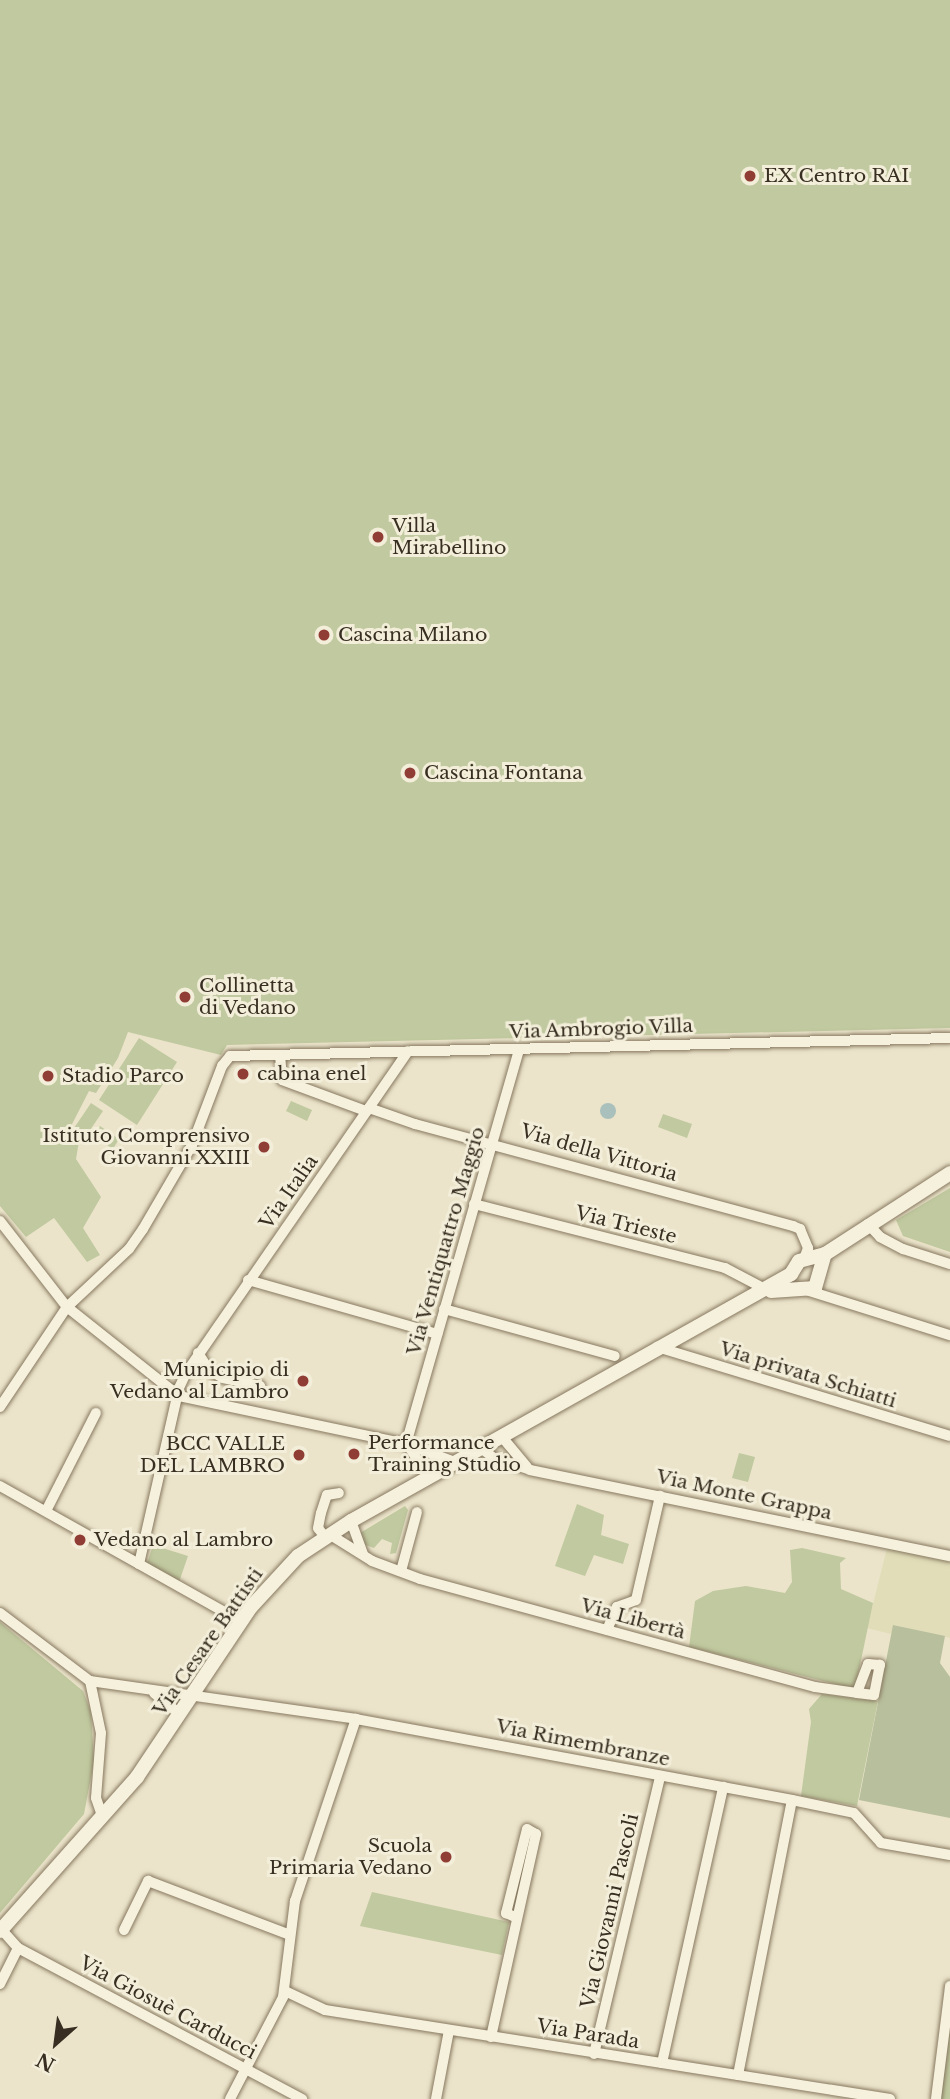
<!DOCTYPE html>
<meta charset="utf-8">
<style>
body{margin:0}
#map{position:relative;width:950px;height:2099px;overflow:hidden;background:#ebe4ca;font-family:"Libre Baskerville",serif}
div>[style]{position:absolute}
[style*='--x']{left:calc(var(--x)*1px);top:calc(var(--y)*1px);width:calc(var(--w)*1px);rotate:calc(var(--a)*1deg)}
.farmland>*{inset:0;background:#e0ddb8}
.green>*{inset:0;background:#c0c99f}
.cemetery>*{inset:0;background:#b8bf9d}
.water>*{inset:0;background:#aac0bc}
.round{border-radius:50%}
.roads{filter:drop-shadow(0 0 2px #877860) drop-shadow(0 0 2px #877860)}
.street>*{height:10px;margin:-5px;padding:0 5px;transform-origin:5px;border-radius:5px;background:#f6f1dd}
.secondary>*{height:14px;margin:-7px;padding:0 7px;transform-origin:7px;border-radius:7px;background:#f6f1dd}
.dots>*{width:19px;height:19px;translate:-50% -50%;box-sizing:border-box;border:4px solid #f3eed9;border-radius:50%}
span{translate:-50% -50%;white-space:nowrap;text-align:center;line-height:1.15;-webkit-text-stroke:6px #f3eed9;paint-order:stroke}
.poi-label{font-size:19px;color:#382f22}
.left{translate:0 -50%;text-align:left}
.right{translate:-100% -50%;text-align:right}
.street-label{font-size:19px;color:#382f22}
.north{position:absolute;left:21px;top:2008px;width:70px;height:70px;-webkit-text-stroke:5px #f3eed9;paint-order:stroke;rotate:208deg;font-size:19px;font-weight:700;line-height:28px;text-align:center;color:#382f22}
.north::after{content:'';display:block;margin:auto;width:24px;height:32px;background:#382f22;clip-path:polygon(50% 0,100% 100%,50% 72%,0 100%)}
</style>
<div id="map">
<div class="farmland">
<i style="clip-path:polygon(887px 1548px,950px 1562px,950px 1638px,894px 1625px,891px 1634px,867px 1628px)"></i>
</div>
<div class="green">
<i style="clip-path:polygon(0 0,950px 0,950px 1028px,227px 1045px,221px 1055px,128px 1032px,118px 1058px,96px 1093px,89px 1091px,68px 1132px,79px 1141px,76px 1159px,101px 1197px,83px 1228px,100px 1255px,87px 1262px,54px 1218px,26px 1237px,0 1206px)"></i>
<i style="clip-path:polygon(139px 1038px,177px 1062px,137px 1125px,99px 1100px)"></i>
<i style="clip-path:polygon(291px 1101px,312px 1110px,307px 1121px,286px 1111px)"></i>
<i style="clip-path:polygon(91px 1103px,103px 1111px,84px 1139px,72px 1131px)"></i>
<i style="clip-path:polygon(663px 1114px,692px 1124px,687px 1138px,658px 1127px)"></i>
<i style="clip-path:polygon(100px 1126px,119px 1139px,113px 1149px,94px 1136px)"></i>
<i style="clip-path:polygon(950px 1188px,950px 1252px,903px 1236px,896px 1220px)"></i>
<i style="clip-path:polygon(739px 1453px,755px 1457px,748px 1482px,732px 1478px)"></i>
<i style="clip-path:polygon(577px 1504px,604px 1515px,601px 1535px,629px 1544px,623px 1564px,594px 1555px,585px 1576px,555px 1566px)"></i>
<i style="clip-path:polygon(405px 1506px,408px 1510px,396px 1553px,390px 1554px,392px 1543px,382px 1539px,374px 1548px,363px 1544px,360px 1533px)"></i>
<i style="clip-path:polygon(153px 1545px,188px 1556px,179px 1582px,147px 1564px)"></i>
<i style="clip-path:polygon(802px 1548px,846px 1558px,840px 1563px,841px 1589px,873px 1603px,855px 1689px,689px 1647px,695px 1601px,713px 1591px,746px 1586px,785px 1593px,792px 1582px,790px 1550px)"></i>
<i style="clip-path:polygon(0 1622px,83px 1691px,91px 1712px,94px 1761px,84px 1814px,0 1913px)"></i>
<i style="clip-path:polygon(822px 1694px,878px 1701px,857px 1806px,801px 1796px,811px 1722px,809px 1709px)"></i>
<i style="clip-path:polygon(372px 1892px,509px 1922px,502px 1955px,360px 1926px)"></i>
<i style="clip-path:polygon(950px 2029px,950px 2099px,940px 2099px)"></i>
</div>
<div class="cemetery">
<i style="clip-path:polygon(893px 1625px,945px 1636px,940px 1663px,950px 1677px,950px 1818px,859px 1800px)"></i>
</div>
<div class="water">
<i class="round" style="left:600px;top:1103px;width:16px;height:16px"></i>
</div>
<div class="roads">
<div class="street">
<i style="--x:280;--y:1055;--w:25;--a:85"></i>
<i style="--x:282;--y:1080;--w:90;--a:20.3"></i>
<i style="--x:369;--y:1108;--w:49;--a:19.2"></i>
<i style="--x:415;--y:1124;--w:392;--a:15.1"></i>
<i style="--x:793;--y:1226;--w:8;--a:23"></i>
<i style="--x:800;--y:1229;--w:21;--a:67"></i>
<i style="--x:808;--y:1248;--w:12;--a:110"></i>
<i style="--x:474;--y:1204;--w:259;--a:14.3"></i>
<i style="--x:725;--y:1268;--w:45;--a:27.7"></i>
<i style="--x:0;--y:1221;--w:109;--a:52.1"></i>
<i style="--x:67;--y:1307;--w:143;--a:38.5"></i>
<i style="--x:179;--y:1396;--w:232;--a:11.9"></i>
<i style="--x:406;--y:1444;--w:52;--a:20.2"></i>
<i style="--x:868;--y:1224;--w:18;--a:47"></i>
<i style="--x:880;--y:1237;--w:26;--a:28"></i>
<i style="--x:903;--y:1249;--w:49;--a:17.7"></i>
<i style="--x:248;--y:1280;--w:197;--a:15.9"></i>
<i style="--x:806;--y:1290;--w:151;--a:17.4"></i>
<i style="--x:444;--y:1309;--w:177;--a:15.4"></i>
<i style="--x:657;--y:1347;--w:306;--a:16.9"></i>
<i style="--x:198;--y:1353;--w:20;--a:57"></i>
<i style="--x:209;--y:1370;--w:16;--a:30"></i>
<i style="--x:223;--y:1378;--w:38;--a:12"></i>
<i style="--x:0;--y:1407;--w:120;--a:-56.2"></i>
<i style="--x:67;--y:1307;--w:85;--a:-43.1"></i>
<i style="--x:129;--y:1249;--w:24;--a:-55"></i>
<i style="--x:143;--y:1229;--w:97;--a:-59.7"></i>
<i style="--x:192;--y:1145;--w:85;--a:-69.2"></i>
<i style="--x:222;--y:1066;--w:13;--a:-51"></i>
<i style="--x:230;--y:1056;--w:720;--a:-1.43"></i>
<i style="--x:502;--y:1437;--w:39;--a:50"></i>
<i style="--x:406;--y:1444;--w:411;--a:-74"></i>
<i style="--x:409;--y:1447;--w:36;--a:56"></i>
<i style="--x:481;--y:1448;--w:16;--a:38"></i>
<i style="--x:494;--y:1458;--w:38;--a:18"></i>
<i style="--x:530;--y:1470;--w:429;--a:11.6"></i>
<i style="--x:0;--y:1486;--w:276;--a:29.3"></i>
<i style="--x:46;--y:1511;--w:110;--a:-63"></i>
<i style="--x:351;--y:1521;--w:35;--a:70"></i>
<i style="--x:329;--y:1534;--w:51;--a:32.1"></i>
<i style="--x:372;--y:1561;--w:51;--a:20.6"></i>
<i style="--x:420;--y:1579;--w:409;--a:15.3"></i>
<i style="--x:815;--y:1687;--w:42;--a:8.1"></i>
<i style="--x:857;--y:1693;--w:17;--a:7"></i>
<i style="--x:874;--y:1695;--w:31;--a:-79"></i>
<i style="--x:880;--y:1665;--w:12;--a:-175"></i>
<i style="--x:868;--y:1664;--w:31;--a:111"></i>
<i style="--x:325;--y:1537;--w:11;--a:-128"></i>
<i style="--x:318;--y:1528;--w:15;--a:-79"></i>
<i style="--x:321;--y:1513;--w:19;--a:-72"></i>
<i style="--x:327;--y:1495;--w:12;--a:-9"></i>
<i style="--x:139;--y:1564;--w:180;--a:-77.2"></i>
<i style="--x:179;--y:1388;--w:17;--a:-65"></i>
<i style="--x:186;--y:1373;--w:391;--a:-55.4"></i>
<i style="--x:401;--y:1571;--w:61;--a:-74.8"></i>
<i style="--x:0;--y:1613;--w:113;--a:37.1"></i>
<i style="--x:90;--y:1681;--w:269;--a:8.1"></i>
<i style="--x:356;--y:1719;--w:443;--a:10.5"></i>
<i style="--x:792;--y:1800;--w:63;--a:11.8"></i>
<i style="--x:854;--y:1813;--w:40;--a:48"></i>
<i style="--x:881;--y:1843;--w:70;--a:9.9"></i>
<i style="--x:607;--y:1630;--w:25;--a:-67"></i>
<i style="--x:617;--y:1607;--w:20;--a:-20"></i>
<i style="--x:636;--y:1600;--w:107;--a:-77"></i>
<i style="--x:90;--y:1681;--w:53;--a:78.1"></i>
<i style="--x:101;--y:1733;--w:65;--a:94.4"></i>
<i style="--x:96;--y:1798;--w:21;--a:71"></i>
<i style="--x:154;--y:1693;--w:33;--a:39"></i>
<i style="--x:1;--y:1929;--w:25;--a:48"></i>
<i style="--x:18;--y:1948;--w:322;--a:28"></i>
<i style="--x:124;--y:1930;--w:55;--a:-63.9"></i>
<i style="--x:148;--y:1881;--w:152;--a:20.8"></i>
<i style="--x:0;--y:1984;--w:40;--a:-63.4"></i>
<i style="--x:285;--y:1991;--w:44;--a:25.4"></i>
<i style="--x:325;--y:2010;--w:572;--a:8.95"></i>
<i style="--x:491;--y:2037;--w:208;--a:-77.5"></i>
<i style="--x:536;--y:1834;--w:10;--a:-151"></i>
<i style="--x:527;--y:1829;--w:87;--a:104"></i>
<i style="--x:506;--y:1913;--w:12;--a:24"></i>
<i style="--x:594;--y:2054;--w:286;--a:-76.6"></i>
<i style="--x:662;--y:2063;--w:283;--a:-77.5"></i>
<i style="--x:738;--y:2075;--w:280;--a:-78.9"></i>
<i style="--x:230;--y:2099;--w:115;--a:-62.5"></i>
<i style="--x:283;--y:1997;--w:97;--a:-82.9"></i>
<i style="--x:295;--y:1901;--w:192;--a:-71.5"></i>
<i style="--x:436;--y:2099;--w:70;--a:-79.3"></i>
<i style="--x:936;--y:2099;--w:114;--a:-82.9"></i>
</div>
<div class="secondary">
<i style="--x:771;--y:1291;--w:44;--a:-3.9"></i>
<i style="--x:815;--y:1288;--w:35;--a:-74"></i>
<i style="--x:0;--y:1931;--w:206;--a:-48.3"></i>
<i style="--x:137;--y:1777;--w:205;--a:-56.2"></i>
<i style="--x:251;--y:1607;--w:69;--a:-47.3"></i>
<i style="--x:298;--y:1556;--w:64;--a:-33.4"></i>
<i style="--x:351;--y:1521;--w:505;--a:-29.31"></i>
<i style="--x:791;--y:1274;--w:15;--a:-58"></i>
<i style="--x:799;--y:1261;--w:27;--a:-15"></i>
<i style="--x:825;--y:1254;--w:149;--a:-32.9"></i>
</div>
</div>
<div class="dots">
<i style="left:750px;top:176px;background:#903d35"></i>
<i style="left:378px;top:537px;background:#903d35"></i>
<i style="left:324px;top:635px;background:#903d35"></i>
<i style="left:410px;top:773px;background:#903d35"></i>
<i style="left:185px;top:997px;background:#903d35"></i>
<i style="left:243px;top:1074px;background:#903d35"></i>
<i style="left:48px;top:1076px;background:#903d35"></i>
<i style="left:264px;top:1147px;background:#903d35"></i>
<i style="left:303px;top:1381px;background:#903d35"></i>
<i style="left:354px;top:1454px;background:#903d35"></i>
<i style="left:299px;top:1455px;background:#903d35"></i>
<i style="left:80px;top:1540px;background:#903d35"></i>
<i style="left:446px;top:1857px;background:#903d35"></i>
</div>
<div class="poi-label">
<span class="left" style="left:764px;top:176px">EX Centro RAI</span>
<span class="left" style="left:392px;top:537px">Villa<br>Mirabellino</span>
<span class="left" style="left:338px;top:635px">Cascina Milano</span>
<span class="left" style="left:424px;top:773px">Cascina Fontana</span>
<span class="left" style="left:199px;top:997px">Collinetta<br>di Vedano</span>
<span class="left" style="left:257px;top:1074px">cabina enel</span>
<span class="left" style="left:62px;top:1076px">Stadio Parco</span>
<span class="right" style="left:250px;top:1147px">Istituto Comprensivo<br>Giovanni XXIII</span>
<span class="right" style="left:289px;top:1381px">Municipio di<br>Vedano al Lambro</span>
<span class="left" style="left:368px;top:1454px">Performance<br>Training Studio</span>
<span class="right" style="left:285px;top:1455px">BCC VALLE<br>DEL LAMBRO</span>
<span class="left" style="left:94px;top:1540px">Vedano al Lambro</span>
<span class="right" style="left:432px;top:1857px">Scuola<br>Primaria Vedano</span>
</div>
<div class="street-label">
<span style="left:601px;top:1029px;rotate:-2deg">Via Ambrogio Villa</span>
<span style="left:599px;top:1153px;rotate:16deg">Via della Vittoria</span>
<span style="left:289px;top:1192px;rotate:-55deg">Via Italia</span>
<span style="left:626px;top:1225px;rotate:14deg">Via Trieste</span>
<span style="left:446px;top:1241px;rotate:-74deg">Via Ventiquattro Maggio</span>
<span style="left:808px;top:1375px;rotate:17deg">Via privata Schiatti</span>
<span style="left:744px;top:1495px;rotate:12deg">Via Monte Grappa</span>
<span style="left:633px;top:1619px;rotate:15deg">Via Libertà</span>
<span style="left:208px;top:1642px;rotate:-55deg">Via Cesare Battisti</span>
<span style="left:583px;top:1743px;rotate:11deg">Via Rimembranze</span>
<span style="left:610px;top:1911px;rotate:-77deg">Via Giovanni Pascoli</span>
<span style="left:168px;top:2008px;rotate:28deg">Via Giosuè Carducci</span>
<span style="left:588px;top:2034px;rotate:9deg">Via Parada</span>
</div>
<div class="north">N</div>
</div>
